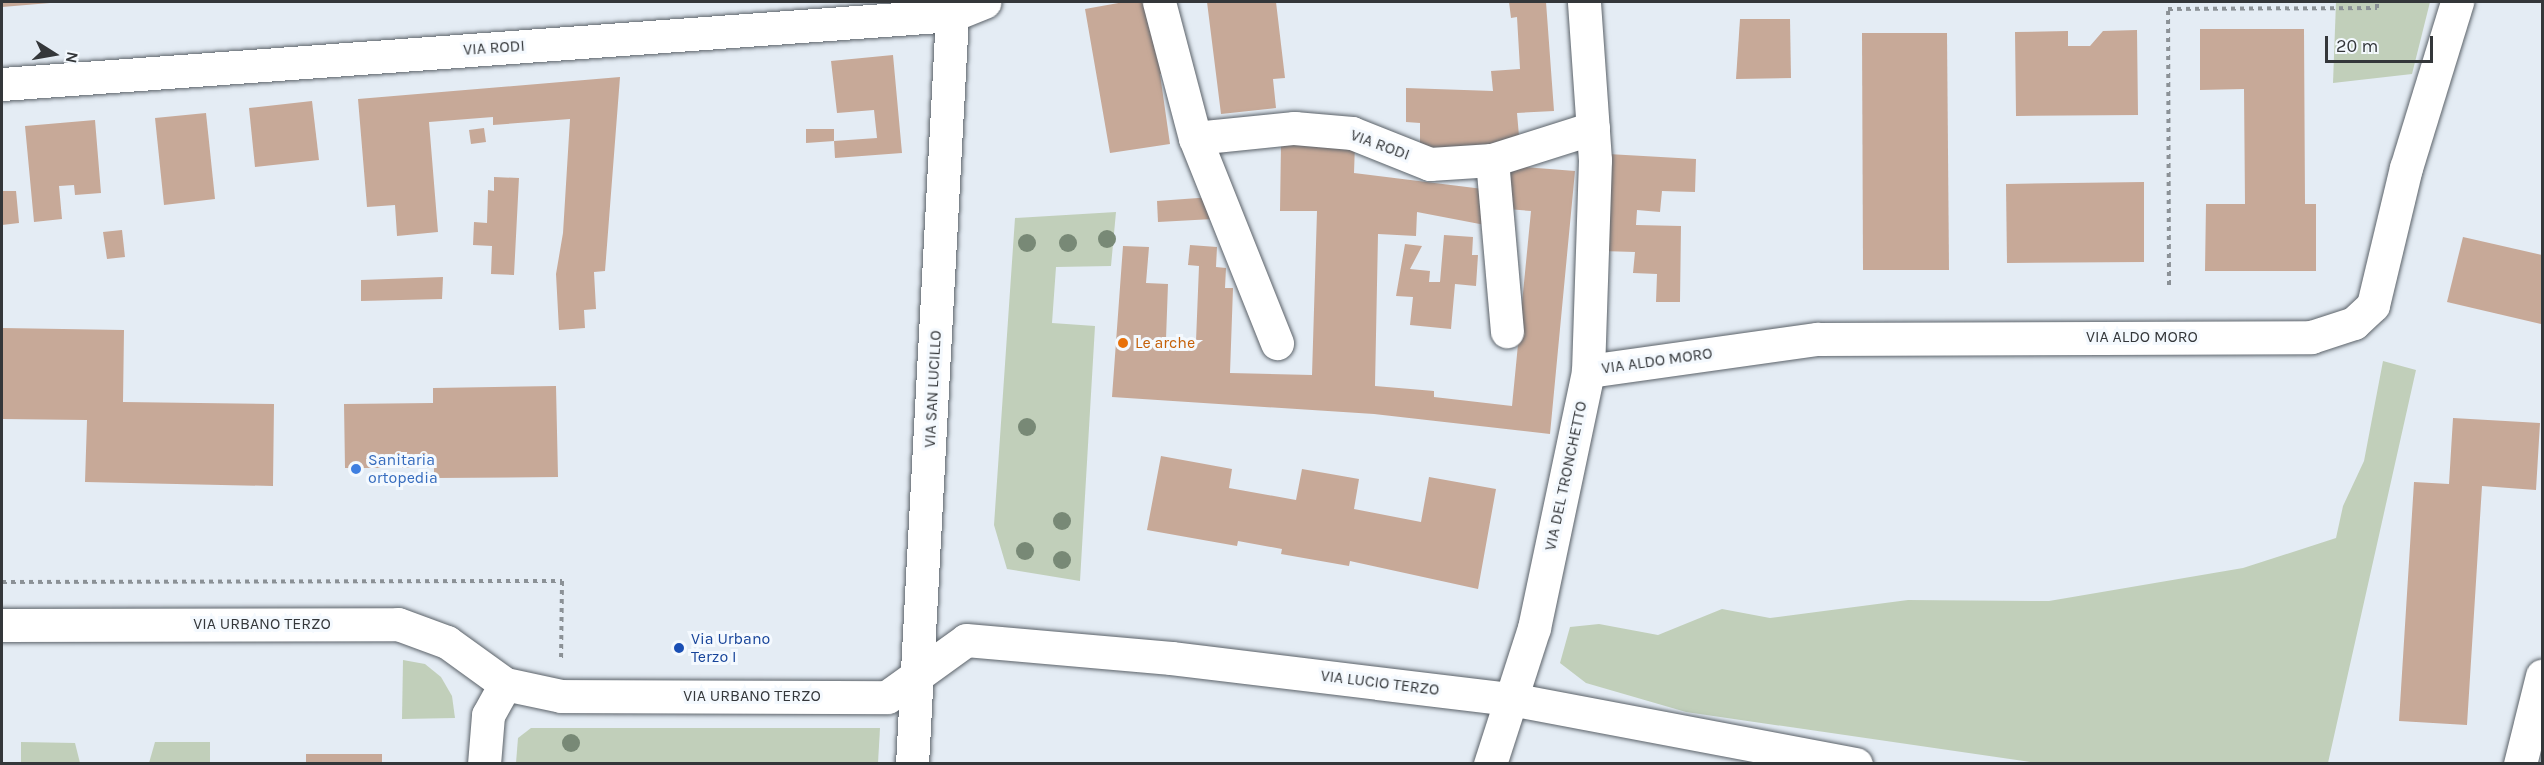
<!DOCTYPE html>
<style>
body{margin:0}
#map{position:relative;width:2544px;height:765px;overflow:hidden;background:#e4ecf4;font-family:Karla,sans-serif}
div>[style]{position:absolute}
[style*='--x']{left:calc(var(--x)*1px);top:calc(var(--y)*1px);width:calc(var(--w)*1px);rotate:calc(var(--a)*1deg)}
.green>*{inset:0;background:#c1cfba}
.building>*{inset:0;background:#c7a998}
.path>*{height:4px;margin-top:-2px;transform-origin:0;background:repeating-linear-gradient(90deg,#8b9196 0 4.5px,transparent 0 9px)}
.roads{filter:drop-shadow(0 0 2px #5b6269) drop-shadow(0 0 2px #5b6269)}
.minor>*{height:33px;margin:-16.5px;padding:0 16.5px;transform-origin:16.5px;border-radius:16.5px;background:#fff}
.tertiary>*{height:33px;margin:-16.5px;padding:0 16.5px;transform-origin:16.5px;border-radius:16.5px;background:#fff}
.trees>*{width:18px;height:18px;margin:-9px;border-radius:50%;background:#788976}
.dots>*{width:16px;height:16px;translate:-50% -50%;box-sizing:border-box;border:3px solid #f4f9fe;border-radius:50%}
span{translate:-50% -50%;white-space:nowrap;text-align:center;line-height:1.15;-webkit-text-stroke:6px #f4f9fe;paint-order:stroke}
.street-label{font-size:16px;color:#34373a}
.food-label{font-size:16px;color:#c56008}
.left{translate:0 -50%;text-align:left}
.shop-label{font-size:16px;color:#366cbe}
.transit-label{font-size:16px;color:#164399}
.frame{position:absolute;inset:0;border:3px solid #34373a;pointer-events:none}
.north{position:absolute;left:24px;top:24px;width:60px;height:60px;-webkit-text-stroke:4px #f4f9fe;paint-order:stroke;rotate:101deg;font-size:16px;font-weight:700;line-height:24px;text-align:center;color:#34373a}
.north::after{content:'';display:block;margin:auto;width:21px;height:27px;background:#34373a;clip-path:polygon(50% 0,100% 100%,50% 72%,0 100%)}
.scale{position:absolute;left:2325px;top:36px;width:108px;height:27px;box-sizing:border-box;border:3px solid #34373a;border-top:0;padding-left:8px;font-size:18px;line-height:21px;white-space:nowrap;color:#34373a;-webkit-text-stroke:4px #f4f9fe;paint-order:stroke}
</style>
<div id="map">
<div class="green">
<i style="clip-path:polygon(2336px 2px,2430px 2px,2412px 74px,2333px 83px)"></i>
<i style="clip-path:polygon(1116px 212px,1111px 266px,1056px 267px,1052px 323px,1095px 326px,1080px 581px,1007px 569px,994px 525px,1015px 218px)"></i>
<i style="clip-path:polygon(2383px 361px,2416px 370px,2328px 763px,2037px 763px,1686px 712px,1586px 683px,1560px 663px,1570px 627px,1599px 624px,1658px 635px,1722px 609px,1770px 618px,1908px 600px,2049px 601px,2243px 568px,2336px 538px,2343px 506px,2364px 461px)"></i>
<i style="clip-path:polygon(403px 660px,425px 664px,441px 677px,452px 696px,455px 718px,402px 719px)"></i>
<i style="clip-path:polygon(531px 728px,880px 728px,878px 763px,516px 763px,518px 738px)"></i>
<i style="clip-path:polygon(21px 742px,75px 743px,80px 763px,21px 763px)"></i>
<i style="clip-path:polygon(155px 742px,210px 742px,210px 763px,149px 763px)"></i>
</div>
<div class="building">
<i style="clip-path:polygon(2px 2px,50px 2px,50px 3px,2px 7px)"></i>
<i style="clip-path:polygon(1124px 2px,1155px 2px,1167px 72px,1160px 74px,1170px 144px,1110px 153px,1085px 9px)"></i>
<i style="clip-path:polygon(1207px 2px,1276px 2px,1285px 78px,1273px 79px,1276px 108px,1221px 114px)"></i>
<i style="clip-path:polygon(1509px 2px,1546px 2px,1554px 111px,1517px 113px,1519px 136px,1478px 150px,1420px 149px,1420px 123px,1406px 122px,1406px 88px,1493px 91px,1491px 71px,1520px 69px,1517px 17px,1511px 18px)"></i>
<i style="clip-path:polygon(1740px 19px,1790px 19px,1791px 78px,1736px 79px)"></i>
<i style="clip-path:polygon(2200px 29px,2304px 29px,2305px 204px,2316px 204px,2316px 271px,2205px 271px,2206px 204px,2245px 204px,2244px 89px,2200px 90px)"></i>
<i style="clip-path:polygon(2137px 30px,2138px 115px,2016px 116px,2015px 32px,2068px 31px,2068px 46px,2090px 46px,2103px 31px)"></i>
<i style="clip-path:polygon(1862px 33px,1947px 33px,1949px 270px,1863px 270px)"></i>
<i style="clip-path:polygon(893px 55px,902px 153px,835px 158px,834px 141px,877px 138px,874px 110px,837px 113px,831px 61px)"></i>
<i style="clip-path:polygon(620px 77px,605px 271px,594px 272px,596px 309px,584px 310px,585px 328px,559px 330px,556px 274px,563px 233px,570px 119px,493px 125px,493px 117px,429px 122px,438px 232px,397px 236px,395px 205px,367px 207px,358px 99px)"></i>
<i style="clip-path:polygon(312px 101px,319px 160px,255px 167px,249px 108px)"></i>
<i style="clip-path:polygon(206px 113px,215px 199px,164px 205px,155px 118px)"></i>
<i style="clip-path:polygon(95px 120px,101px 193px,75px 195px,74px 185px,59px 186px,62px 219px,34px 222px,25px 126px)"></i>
<i style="clip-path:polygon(484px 128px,486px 142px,471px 144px,469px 130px)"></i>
<i style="clip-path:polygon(806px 129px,834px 129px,834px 141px,806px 143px)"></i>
<i style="clip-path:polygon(1281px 144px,1355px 144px,1354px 173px,1483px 189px,1485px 225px,1417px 212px,1416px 236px,1378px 234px,1375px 386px,1434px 391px,1434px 397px,1512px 406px,1531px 211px,1507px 209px,1510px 166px,1575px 171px,1550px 434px,1374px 414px,1112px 397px,1123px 246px,1149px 247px,1146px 283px,1168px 284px,1166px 339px,1196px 341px,1199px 266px,1188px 265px,1190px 245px,1217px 247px,1216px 267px,1226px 268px,1225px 288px,1233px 288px,1230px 373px,1312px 375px,1317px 211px,1280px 211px)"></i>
<i style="clip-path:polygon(1608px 154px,1696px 159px,1695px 192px,1662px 191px,1660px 212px,1637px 210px,1636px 225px,1681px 226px,1680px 302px,1656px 302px,1657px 274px,1633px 273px,1635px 252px,1602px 251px)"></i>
<i style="clip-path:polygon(494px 177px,519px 178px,514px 275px,491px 274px,492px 246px,473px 245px,474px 222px,487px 223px,488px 190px,494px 191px)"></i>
<i style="clip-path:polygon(2144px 182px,2144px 262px,2007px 263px,2006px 184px)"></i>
<i style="clip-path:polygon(2px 191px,16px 191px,19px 223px,2px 225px)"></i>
<i style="clip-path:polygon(1212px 197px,1213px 219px,1158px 222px,1157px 201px)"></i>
<i style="clip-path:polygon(122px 230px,125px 257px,107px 259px,103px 232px)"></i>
<i style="clip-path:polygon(1444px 235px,1473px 237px,1472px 255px,1478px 255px,1476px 286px,1455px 284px,1451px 329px,1410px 325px,1413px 297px,1396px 296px,1405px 244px,1422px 246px,1410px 269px,1430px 271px,1429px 282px,1440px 282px)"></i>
<i style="clip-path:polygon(2463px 237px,2542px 255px,2541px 324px,2447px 302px)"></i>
<i style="clip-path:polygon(443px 277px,442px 299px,361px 301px,361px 280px)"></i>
<i style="clip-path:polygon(2px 328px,124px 330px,123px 402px,274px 404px,273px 486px,85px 482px,87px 420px,2px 419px)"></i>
<i style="clip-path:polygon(556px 386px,558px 477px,434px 478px,434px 468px,345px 468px,344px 404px,433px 403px,433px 388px)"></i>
<i style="clip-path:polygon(2453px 418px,2540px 423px,2536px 490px,2482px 486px,2467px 725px,2399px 721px,2414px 482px,2449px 484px)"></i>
<i style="clip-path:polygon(1161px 456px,1232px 469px,1229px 488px,1296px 500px,1302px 469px,1359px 479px,1354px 509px,1421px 522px,1429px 477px,1496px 489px,1478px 589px,1350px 561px,1349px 566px,1281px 554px,1282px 549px,1238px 541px,1237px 546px,1147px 530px)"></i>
<i style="clip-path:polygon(306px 754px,382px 754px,382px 764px,306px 764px)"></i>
</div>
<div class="path">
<i style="--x:2169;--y:285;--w:276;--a:-90.2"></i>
<i style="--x:2168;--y:9;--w:209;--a:-0.3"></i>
<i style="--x:2377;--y:8;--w:6;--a:-90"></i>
<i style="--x:2;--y:582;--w:560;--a:-0.1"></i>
<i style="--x:562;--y:581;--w:81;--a:90.7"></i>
</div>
<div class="roads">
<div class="minor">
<i style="--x:1159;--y:2;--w:141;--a:75.2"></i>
<i style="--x:1195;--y:138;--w:221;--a:68.2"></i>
<i style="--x:2;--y:84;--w:953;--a:-4.15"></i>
<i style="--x:952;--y:15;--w:35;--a:-22"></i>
<i style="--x:1195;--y:138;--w:100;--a:-5.8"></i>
<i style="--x:1294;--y:128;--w:58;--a:4.9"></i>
<i style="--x:1352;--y:133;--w:84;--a:21.7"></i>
<i style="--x:1430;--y:164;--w:62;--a:-3.7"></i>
<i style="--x:1492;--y:160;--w:106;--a:-17.6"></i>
<i style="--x:1492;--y:160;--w:172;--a:85"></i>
<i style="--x:1588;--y:371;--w:231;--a:-8"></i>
<i style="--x:1817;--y:339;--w:494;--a:-0.2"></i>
<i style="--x:2311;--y:337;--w:45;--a:-18"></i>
<i style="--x:2354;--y:323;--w:26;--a:-43"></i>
<i style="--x:2373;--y:305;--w:141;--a:-76.5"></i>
<i style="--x:2406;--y:168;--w:174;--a:-72.9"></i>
<i style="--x:484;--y:764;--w:49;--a:-85.3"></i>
<i style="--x:488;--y:715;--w:35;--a:-61"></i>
<i style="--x:912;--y:764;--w:750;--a:-86.94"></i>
<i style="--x:1490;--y:764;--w:143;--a:-72.1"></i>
<i style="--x:1534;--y:628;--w:263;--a:-78.1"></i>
<i style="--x:1588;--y:371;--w:211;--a:-88.1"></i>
<i style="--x:1595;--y:160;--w:158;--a:-94"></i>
<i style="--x:2520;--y:764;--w:91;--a:-76"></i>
</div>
<div class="tertiary">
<i style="--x:2;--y:625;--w:396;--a:-0.1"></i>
<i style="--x:398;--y:624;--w:52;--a:20.2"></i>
<i style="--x:447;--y:642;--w:72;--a:35.9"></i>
<i style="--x:505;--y:684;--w:57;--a:12.1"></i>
<i style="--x:561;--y:696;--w:326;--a:0.2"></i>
<i style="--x:887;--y:697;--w:97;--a:-35.8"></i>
<i style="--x:966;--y:640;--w:206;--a:5"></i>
<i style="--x:1171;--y:658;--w:342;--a:6.9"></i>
<i style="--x:1511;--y:699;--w:351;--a:10.7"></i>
</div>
</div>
<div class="trees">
<i style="left:1107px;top:239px"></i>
<i style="left:1027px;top:243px"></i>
<i style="left:1068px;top:243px"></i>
<i style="left:1027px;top:427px"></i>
<i style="left:1062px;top:521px"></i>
<i style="left:1025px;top:551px"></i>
<i style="left:1062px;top:560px"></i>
<i style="left:571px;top:743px"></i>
</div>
<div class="dots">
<i style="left:1123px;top:343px;background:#e8710a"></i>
<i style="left:356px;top:469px;background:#3f7fe0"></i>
<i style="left:679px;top:648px;background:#1a4fb4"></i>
</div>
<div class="street-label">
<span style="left:494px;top:48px;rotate:-4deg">VIA RODI</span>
<span style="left:1380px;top:145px;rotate:20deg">VIA RODI</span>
<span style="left:2142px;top:337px">VIA ALDO MORO</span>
<span style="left:1657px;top:361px;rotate:-8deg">VIA ALDO MORO</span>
<span style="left:933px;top:389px;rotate:-87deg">VIA SAN LUCILLO</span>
<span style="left:1566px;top:476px;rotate:-78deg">VIA DEL TRONCHETTO</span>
<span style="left:262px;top:624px">VIA URBANO TERZO</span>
<span style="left:1380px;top:683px;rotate:7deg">VIA LUCIO TERZO</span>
<span style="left:752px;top:696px">VIA URBANO TERZO</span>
</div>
<div class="food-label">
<span class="left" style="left:1135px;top:343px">Le arche</span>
</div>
<div class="shop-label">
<span class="left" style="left:368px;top:469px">Sanitaria<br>ortopedia</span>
</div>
<div class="transit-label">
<span class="left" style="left:691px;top:648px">Via Urbano<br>Terzo I</span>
</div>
<div class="frame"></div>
<div class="north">N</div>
<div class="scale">20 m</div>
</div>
